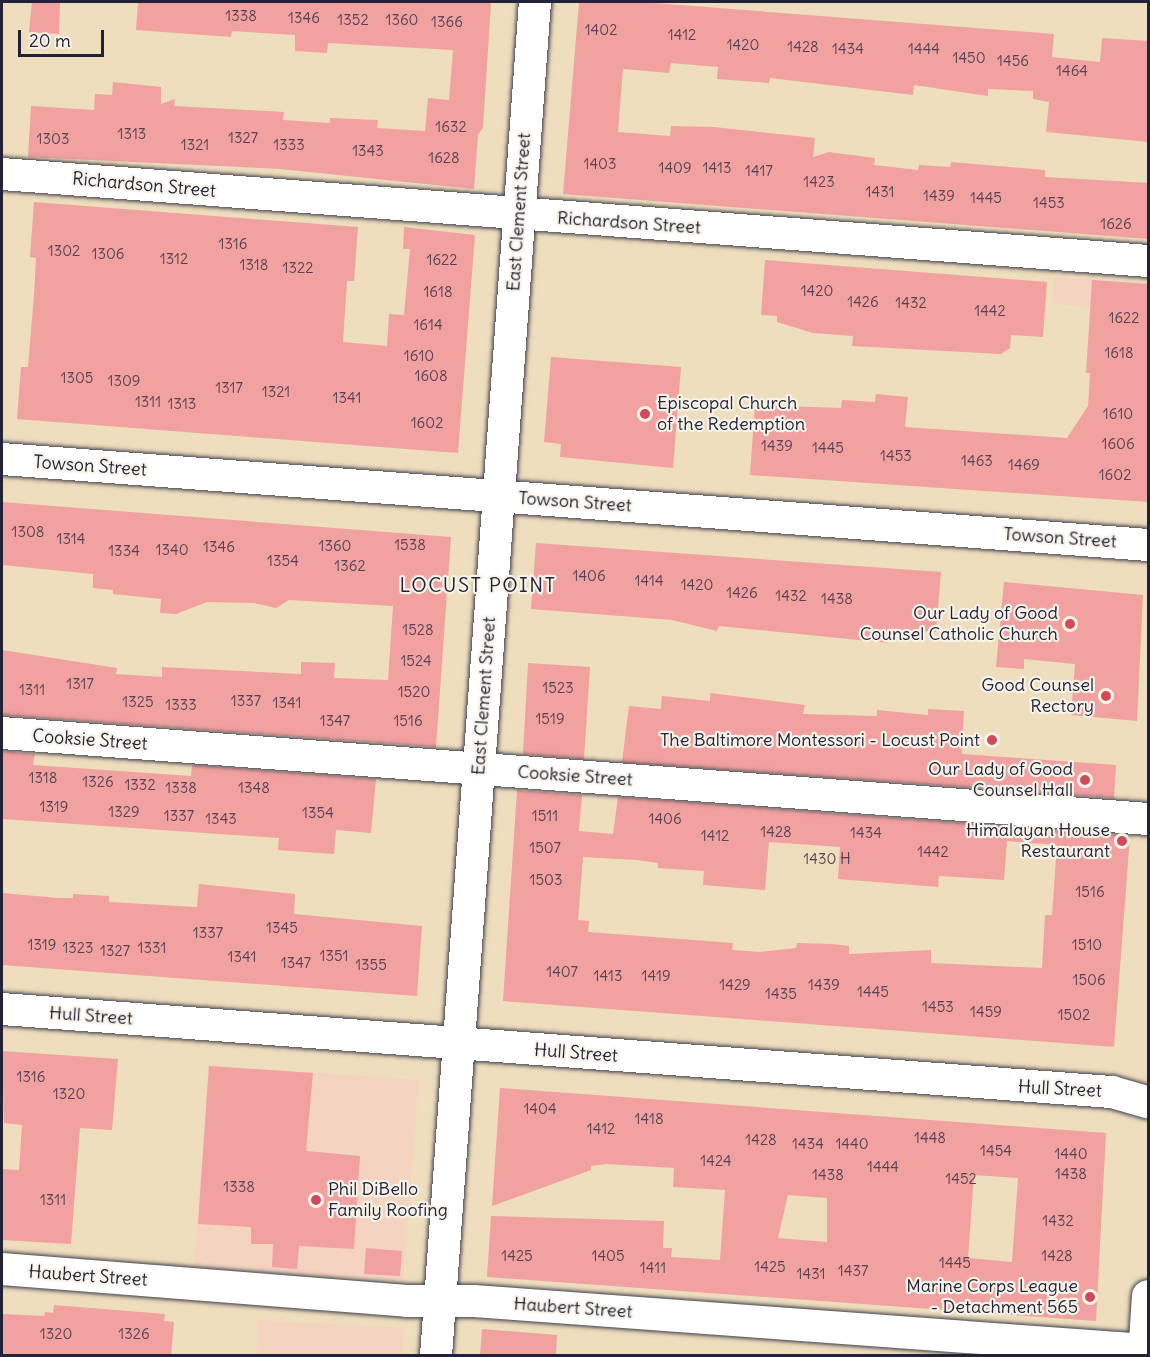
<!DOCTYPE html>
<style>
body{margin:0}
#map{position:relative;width:1150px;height:1357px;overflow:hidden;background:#eedebd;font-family:Delius,sans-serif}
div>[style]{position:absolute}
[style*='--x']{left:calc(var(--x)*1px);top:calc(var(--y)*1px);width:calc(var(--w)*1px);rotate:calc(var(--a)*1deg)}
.built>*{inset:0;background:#f4d3c0}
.building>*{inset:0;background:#f0a1a0}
.roads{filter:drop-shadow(0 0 2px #413e4e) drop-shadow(0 0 2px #413e4e)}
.minor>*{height:32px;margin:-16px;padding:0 16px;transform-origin:16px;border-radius:16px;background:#fff}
.dots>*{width:16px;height:16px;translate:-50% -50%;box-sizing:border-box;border:3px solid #f7f3e8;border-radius:50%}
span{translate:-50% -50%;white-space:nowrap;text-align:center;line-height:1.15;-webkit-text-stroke:4.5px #f7f3e8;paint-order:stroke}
.number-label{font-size:15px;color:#564254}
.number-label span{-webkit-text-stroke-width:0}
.street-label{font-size:18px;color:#22223b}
.poi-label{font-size:18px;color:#22223b}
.left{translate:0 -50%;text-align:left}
.right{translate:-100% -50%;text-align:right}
.neighbourhood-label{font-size:20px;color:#22223b;letter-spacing:1.5px}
.frame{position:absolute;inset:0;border:3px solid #22223b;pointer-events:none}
.scale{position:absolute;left:18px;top:30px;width:86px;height:27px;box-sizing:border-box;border:3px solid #22223b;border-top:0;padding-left:8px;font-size:18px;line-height:21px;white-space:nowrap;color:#22223b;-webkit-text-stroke:4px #f7f3e8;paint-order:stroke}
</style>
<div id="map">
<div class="built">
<i style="clip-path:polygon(1054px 277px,1148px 284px,1148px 311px,1052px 304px)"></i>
<i style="clip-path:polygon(208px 1065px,419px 1080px,403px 1281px,194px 1267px)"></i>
<i style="clip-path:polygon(259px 1320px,404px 1328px,402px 1355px,257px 1355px)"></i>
</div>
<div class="building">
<i style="clip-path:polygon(32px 2px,60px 2px,59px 34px,29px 32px)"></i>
<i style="clip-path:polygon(138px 2px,491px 2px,483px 128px,478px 135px,474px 189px,280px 169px,28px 157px,31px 106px,94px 110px,95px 94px,112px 95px,113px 82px,161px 87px,161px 104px,175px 99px,174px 106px,284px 112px,283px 120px,330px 123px,330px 118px,378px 120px,377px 128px,425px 131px,428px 98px,449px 100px,453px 50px,328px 43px,327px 53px,295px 51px,295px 35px,232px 31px,231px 37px,136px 30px)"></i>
<i style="clip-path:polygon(579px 2px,641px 2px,1054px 34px,1052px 57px,1100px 62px,1102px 38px,1149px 41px,1149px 142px,1046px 132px,1049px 102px,1033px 99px,1033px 91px,988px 89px,988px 96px,914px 85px,913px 95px,770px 78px,769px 83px,717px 79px,718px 67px,671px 63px,669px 73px,623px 69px,618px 132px,670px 136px,671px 126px,714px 127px,815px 138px,813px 157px,829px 152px,875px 158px,874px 165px,918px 170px,919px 165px,950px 167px,951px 162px,1045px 170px,1045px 177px,1149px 183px,1149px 239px,563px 194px)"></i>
<i style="clip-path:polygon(34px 202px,358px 227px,354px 281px,347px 281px,343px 342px,387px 346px,389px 314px,404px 315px,410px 249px,403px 249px,404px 227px,475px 235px,458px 453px,17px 419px,21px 367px,28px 367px,34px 295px,36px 258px,30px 257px)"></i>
<i style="clip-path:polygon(765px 260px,1047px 282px,1043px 337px,1011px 335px,1010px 348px,1001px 354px,852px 346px,853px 336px,813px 333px,777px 322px,777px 316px,761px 315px)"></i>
<i style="clip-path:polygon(1092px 280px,1149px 284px,1149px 502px,750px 475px,755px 405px,841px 408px,842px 400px,875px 402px,876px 394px,908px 397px,905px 427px,1067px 438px,1088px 406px,1090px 373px,1086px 373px)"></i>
<i style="clip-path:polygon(551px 357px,681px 367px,673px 468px,560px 457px,561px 444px,544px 442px)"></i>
<i style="clip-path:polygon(2px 502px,451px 537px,436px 747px,2px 715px,2px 650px,117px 668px,116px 674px,162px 677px,162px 667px,301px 674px,301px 662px,335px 663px,334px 678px,388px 680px,393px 606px,289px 600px,276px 608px,254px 603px,207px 602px,176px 614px,160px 613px,161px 599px,113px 594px,113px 590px,93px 588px,93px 574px,2px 565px)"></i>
<i style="clip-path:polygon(536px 543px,941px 572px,936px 632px,889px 629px,888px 643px,719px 626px,717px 631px,672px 620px,531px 609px)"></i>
<i style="clip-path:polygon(1004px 582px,1143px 595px,1137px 721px,1071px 715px,1075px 664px,1024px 659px,1024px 669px,996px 667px)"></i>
<i style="clip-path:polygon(528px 663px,590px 667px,584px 759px,523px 754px)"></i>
<i style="clip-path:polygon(710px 693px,805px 705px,803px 714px,877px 716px,877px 710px,928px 715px,928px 709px,964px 711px,962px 754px,1116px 765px,1114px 798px,622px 762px,629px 706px,661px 709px,662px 696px,710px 701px)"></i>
<i style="clip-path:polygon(2px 751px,35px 754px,33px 765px,191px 776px,192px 765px,376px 779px,371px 833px,336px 830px,334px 854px,278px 850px,279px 838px,2px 819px)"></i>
<i style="clip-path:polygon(evenodd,517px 790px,582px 795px,579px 831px,613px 834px,618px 797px,1130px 836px,1114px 1047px,503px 1001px,517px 790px,1007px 841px,1057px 845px,1052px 915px,1045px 915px,1042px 968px,931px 963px,931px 950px,849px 954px,849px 946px,832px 944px,797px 943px,796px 948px,760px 952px,732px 950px,733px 943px,588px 932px,589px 921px,578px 920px,583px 857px,637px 860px,658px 863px,658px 868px,704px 871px,703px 885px,765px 890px,769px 842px,840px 847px,838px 879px,938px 887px,939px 876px,1004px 880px,1007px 841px)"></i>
<i style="clip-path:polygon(199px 884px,295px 894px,294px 914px,422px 926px,417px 996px,2px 965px,2px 893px,58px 898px,73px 898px,73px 894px,109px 896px,109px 902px,197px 907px)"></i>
<i style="clip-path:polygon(2px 1051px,118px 1059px,112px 1130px,80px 1128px,71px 1244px,2px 1240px,2px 1169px,19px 1170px,22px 1125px,4px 1123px)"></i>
<i style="clip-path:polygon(209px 1066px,313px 1073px,306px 1151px,360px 1156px,354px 1249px,299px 1246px,297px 1269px,272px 1267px,273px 1244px,251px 1244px,251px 1227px,198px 1224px)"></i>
<i style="clip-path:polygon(evenodd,500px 1088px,1106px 1133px,1096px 1321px,487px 1277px,491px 1216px,664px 1221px,663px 1248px,672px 1248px,671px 1257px,720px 1260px,725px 1190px,673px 1187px,674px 1168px,606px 1164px,591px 1166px,591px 1170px,492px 1206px,500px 1088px,974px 1175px,1018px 1178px,1012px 1262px,968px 1258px,974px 1175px,500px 1088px,788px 1195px,827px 1198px,827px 1242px,778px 1238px,788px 1195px)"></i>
<i style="clip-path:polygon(366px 1248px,402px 1251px,400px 1276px,364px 1274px)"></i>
<i style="clip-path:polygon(54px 1305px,165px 1314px,164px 1321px,174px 1322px,171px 1356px,2px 1356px,2px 1314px,44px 1316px,45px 1312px,53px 1313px)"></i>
<i style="clip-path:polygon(482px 1329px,557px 1335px,556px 1356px,480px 1356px)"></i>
</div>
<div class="roads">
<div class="minor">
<i style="--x:2;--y:174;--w:1149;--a:4.34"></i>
<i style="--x:2;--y:459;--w:1149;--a:4.29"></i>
<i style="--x:2;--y:733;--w:1149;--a:4.29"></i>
<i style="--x:2;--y:1009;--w:1113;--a:4.28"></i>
<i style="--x:1112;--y:1092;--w:37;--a:16"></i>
<i style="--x:2;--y:1269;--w:406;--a:4.5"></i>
<i style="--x:407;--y:1301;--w:67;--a:0"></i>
<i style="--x:474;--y:1301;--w:673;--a:4.18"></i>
<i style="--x:436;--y:1356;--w:1358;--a:-85.82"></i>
<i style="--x:1144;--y:1356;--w:60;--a:-86.2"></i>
</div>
</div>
<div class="dots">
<i style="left:645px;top:414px;background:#d1495b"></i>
<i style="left:1070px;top:624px;background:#d1495b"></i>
<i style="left:1106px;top:696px;background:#d1495b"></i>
<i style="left:992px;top:740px;background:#d1495b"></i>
<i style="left:1085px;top:780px;background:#d1495b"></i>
<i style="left:1122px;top:841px;background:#d1495b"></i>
<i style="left:316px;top:1200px;background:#d1495b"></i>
<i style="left:1090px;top:1297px;background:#d1495b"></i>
</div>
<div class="number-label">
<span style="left:241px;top:16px">1338</span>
<span style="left:304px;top:18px">1346</span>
<span style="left:353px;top:20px">1352</span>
<span style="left:402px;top:20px">1360</span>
<span style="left:447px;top:22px">1366</span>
<span style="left:601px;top:30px">1402</span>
<span style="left:682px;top:35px">1412</span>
<span style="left:743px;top:45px">1420</span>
<span style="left:803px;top:47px">1428</span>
<span style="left:848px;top:49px">1434</span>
<span style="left:924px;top:49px">1444</span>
<span style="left:969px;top:58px">1450</span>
<span style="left:1013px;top:61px">1456</span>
<span style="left:1072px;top:71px">1464</span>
<span style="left:451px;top:127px">1632</span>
<span style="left:132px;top:134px">1313</span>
<span style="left:243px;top:138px">1327</span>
<span style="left:53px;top:139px">1303</span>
<span style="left:195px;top:145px">1321</span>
<span style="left:289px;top:145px">1333</span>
<span style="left:368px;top:151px">1343</span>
<span style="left:444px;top:158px">1628</span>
<span style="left:600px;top:164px">1403</span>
<span style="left:675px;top:168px">1409</span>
<span style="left:717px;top:168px">1413</span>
<span style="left:759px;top:171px">1417</span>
<span style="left:819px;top:182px">1423</span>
<span style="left:880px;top:192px">1431</span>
<span style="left:939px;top:196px">1439</span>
<span style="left:986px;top:198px">1445</span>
<span style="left:1049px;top:203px">1453</span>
<span style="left:1116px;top:224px">1626</span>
<span style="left:233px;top:244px">1316</span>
<span style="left:64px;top:251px">1302</span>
<span style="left:108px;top:254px">1306</span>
<span style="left:174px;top:259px">1312</span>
<span style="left:442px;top:260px">1622</span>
<span style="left:254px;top:265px">1318</span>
<span style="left:298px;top:268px">1322</span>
<span style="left:817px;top:291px">1420</span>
<span style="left:438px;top:292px">1618</span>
<span style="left:863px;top:302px">1426</span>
<span style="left:911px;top:303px">1432</span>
<span style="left:990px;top:311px">1442</span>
<span style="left:1124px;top:318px">1622</span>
<span style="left:428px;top:325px">1614</span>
<span style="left:1119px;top:353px">1618</span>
<span style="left:419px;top:356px">1610</span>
<span style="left:431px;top:376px">1608</span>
<span style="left:77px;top:378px">1305</span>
<span style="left:124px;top:381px">1309</span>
<span style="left:229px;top:388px">1317</span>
<span style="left:276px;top:392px">1321</span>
<span style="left:347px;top:398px">1341</span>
<span style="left:148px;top:402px">1311</span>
<span style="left:182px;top:404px">1313</span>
<span style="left:1118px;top:414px">1610</span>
<span style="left:427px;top:423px">1602</span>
<span style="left:1118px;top:444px">1606</span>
<span style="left:777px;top:446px">1439</span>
<span style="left:828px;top:448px">1445</span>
<span style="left:896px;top:456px">1453</span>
<span style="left:977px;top:461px">1463</span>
<span style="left:1024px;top:465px">1469</span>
<span style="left:1115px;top:475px">1602</span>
<span style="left:28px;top:532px">1308</span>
<span style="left:71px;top:539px">1314</span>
<span style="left:410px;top:545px">1538</span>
<span style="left:335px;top:546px">1360</span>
<span style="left:219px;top:547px">1346</span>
<span style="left:172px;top:550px">1340</span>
<span style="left:124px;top:551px">1334</span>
<span style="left:283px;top:561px">1354</span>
<span style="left:350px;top:566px">1362</span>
<span style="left:589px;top:576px">1406</span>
<span style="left:649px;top:581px">1414</span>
<span style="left:697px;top:585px">1420</span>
<span style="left:742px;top:593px">1426</span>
<span style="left:791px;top:596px">1432</span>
<span style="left:837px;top:599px">1438</span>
<span style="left:418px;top:630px">1528</span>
<span style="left:416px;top:661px">1524</span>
<span style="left:80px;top:684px">1317</span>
<span style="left:558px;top:688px">1523</span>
<span style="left:32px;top:690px">1311</span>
<span style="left:414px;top:692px">1520</span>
<span style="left:246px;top:701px">1337</span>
<span style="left:138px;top:702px">1325</span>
<span style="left:287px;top:703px">1341</span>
<span style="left:181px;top:705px">1333</span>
<span style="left:550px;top:719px">1519</span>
<span style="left:335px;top:721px">1347</span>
<span style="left:408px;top:721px">1516</span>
<span style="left:43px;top:778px">1318</span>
<span style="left:98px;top:782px">1326</span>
<span style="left:140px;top:785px">1332</span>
<span style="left:181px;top:788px">1338</span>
<span style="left:254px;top:788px">1348</span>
<span style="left:54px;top:807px">1319</span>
<span style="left:124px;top:812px">1329</span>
<span style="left:318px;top:813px">1354</span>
<span style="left:179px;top:816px">1337</span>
<span style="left:545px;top:816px">1511</span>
<span style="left:221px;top:819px">1343</span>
<span style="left:665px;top:819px">1406</span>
<span style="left:776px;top:832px">1428</span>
<span style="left:866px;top:833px">1434</span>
<span style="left:715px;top:836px">1412</span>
<span style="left:545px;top:848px">1507</span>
<span style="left:933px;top:852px">1442</span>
<span style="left:827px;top:859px">1430 H</span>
<span style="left:546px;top:880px">1503</span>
<span style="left:1090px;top:892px">1516</span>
<span style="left:282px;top:928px">1345</span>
<span style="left:208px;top:933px">1337</span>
<span style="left:42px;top:945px">1319</span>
<span style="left:1087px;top:945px">1510</span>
<span style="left:78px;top:948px">1323</span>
<span style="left:152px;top:948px">1331</span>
<span style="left:115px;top:951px">1327</span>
<span style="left:334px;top:956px">1351</span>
<span style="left:242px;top:957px">1341</span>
<span style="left:296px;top:963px">1347</span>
<span style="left:371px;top:965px">1355</span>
<span style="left:562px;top:972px">1407</span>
<span style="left:608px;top:976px">1413</span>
<span style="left:656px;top:976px">1419</span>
<span style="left:1089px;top:980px">1506</span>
<span style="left:735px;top:985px">1429</span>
<span style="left:824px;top:985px">1439</span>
<span style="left:873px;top:992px">1445</span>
<span style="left:781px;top:994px">1435</span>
<span style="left:938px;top:1007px">1453</span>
<span style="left:986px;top:1012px">1459</span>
<span style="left:1074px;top:1015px">1502</span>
<span style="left:31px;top:1077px">1316</span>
<span style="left:69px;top:1094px">1320</span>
<span style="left:540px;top:1109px">1404</span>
<span style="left:649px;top:1119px">1418</span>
<span style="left:601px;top:1129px">1412</span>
<span style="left:930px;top:1138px">1448</span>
<span style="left:761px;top:1140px">1428</span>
<span style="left:808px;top:1144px">1434</span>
<span style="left:852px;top:1144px">1440</span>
<span style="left:996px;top:1151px">1454</span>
<span style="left:1071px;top:1154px">1440</span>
<span style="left:716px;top:1161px">1424</span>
<span style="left:883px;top:1167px">1444</span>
<span style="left:1071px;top:1174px">1438</span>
<span style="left:828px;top:1175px">1438</span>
<span style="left:961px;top:1179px">1452</span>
<span style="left:239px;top:1187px">1338</span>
<span style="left:53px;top:1200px">1311</span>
<span style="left:1058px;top:1221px">1432</span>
<span style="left:517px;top:1256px">1425</span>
<span style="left:608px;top:1256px">1405</span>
<span style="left:1057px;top:1256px">1428</span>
<span style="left:955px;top:1263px">1445</span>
<span style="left:770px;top:1267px">1425</span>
<span style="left:653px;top:1268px">1411</span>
<span style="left:853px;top:1271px">1437</span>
<span style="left:811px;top:1274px">1431</span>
<span style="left:56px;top:1334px">1320</span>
<span style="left:134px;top:1334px">1326</span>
</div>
<div class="street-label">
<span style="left:144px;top:185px;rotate:5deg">Richardson Street</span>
<span style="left:519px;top:212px;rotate:-86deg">East Clement Street</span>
<span style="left:629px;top:223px;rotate:4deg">Richardson Street</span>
<span style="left:90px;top:466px;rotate:4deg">Towson Street</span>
<span style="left:575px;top:502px;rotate:4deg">Towson Street</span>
<span style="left:1060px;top:538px;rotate:4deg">Towson Street</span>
<span style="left:484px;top:696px;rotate:-86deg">East Clement Street</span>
<span style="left:90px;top:740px;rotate:4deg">Cooksie Street</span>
<span style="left:575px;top:776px;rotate:4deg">Cooksie Street</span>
<span style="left:91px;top:1016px;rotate:4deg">Hull Street</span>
<span style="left:576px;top:1053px;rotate:4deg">Hull Street</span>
<span style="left:1060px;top:1089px;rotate:3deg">Hull Street</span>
<span style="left:88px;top:1276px;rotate:4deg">Haubert Street</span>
<span style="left:573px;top:1308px;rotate:4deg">Haubert Street</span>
</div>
<div class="poi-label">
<span class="left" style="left:657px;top:414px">Episcopal Church<br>of the Redemption</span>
<span class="right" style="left:1058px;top:624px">Our Lady of Good<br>Counsel Catholic Church</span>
<span class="right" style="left:1094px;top:696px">Good Counsel<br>Rectory</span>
<span class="right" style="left:980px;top:740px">The Baltimore Montessori - Locust Point</span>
<span class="right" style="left:1073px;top:780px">Our Lady of Good<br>Counsel Hall</span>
<span class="right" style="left:1110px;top:841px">Himalayan House<br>Restaurant</span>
<span class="left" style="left:328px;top:1200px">Phil DiBello<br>Family Roofing</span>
<span class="right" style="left:1078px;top:1297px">Marine Corps League<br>- Detachment 565</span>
</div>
<div class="neighbourhood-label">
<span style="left:478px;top:584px">LOCUST POINT</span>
</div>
<div class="frame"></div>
<div class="scale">20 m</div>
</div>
